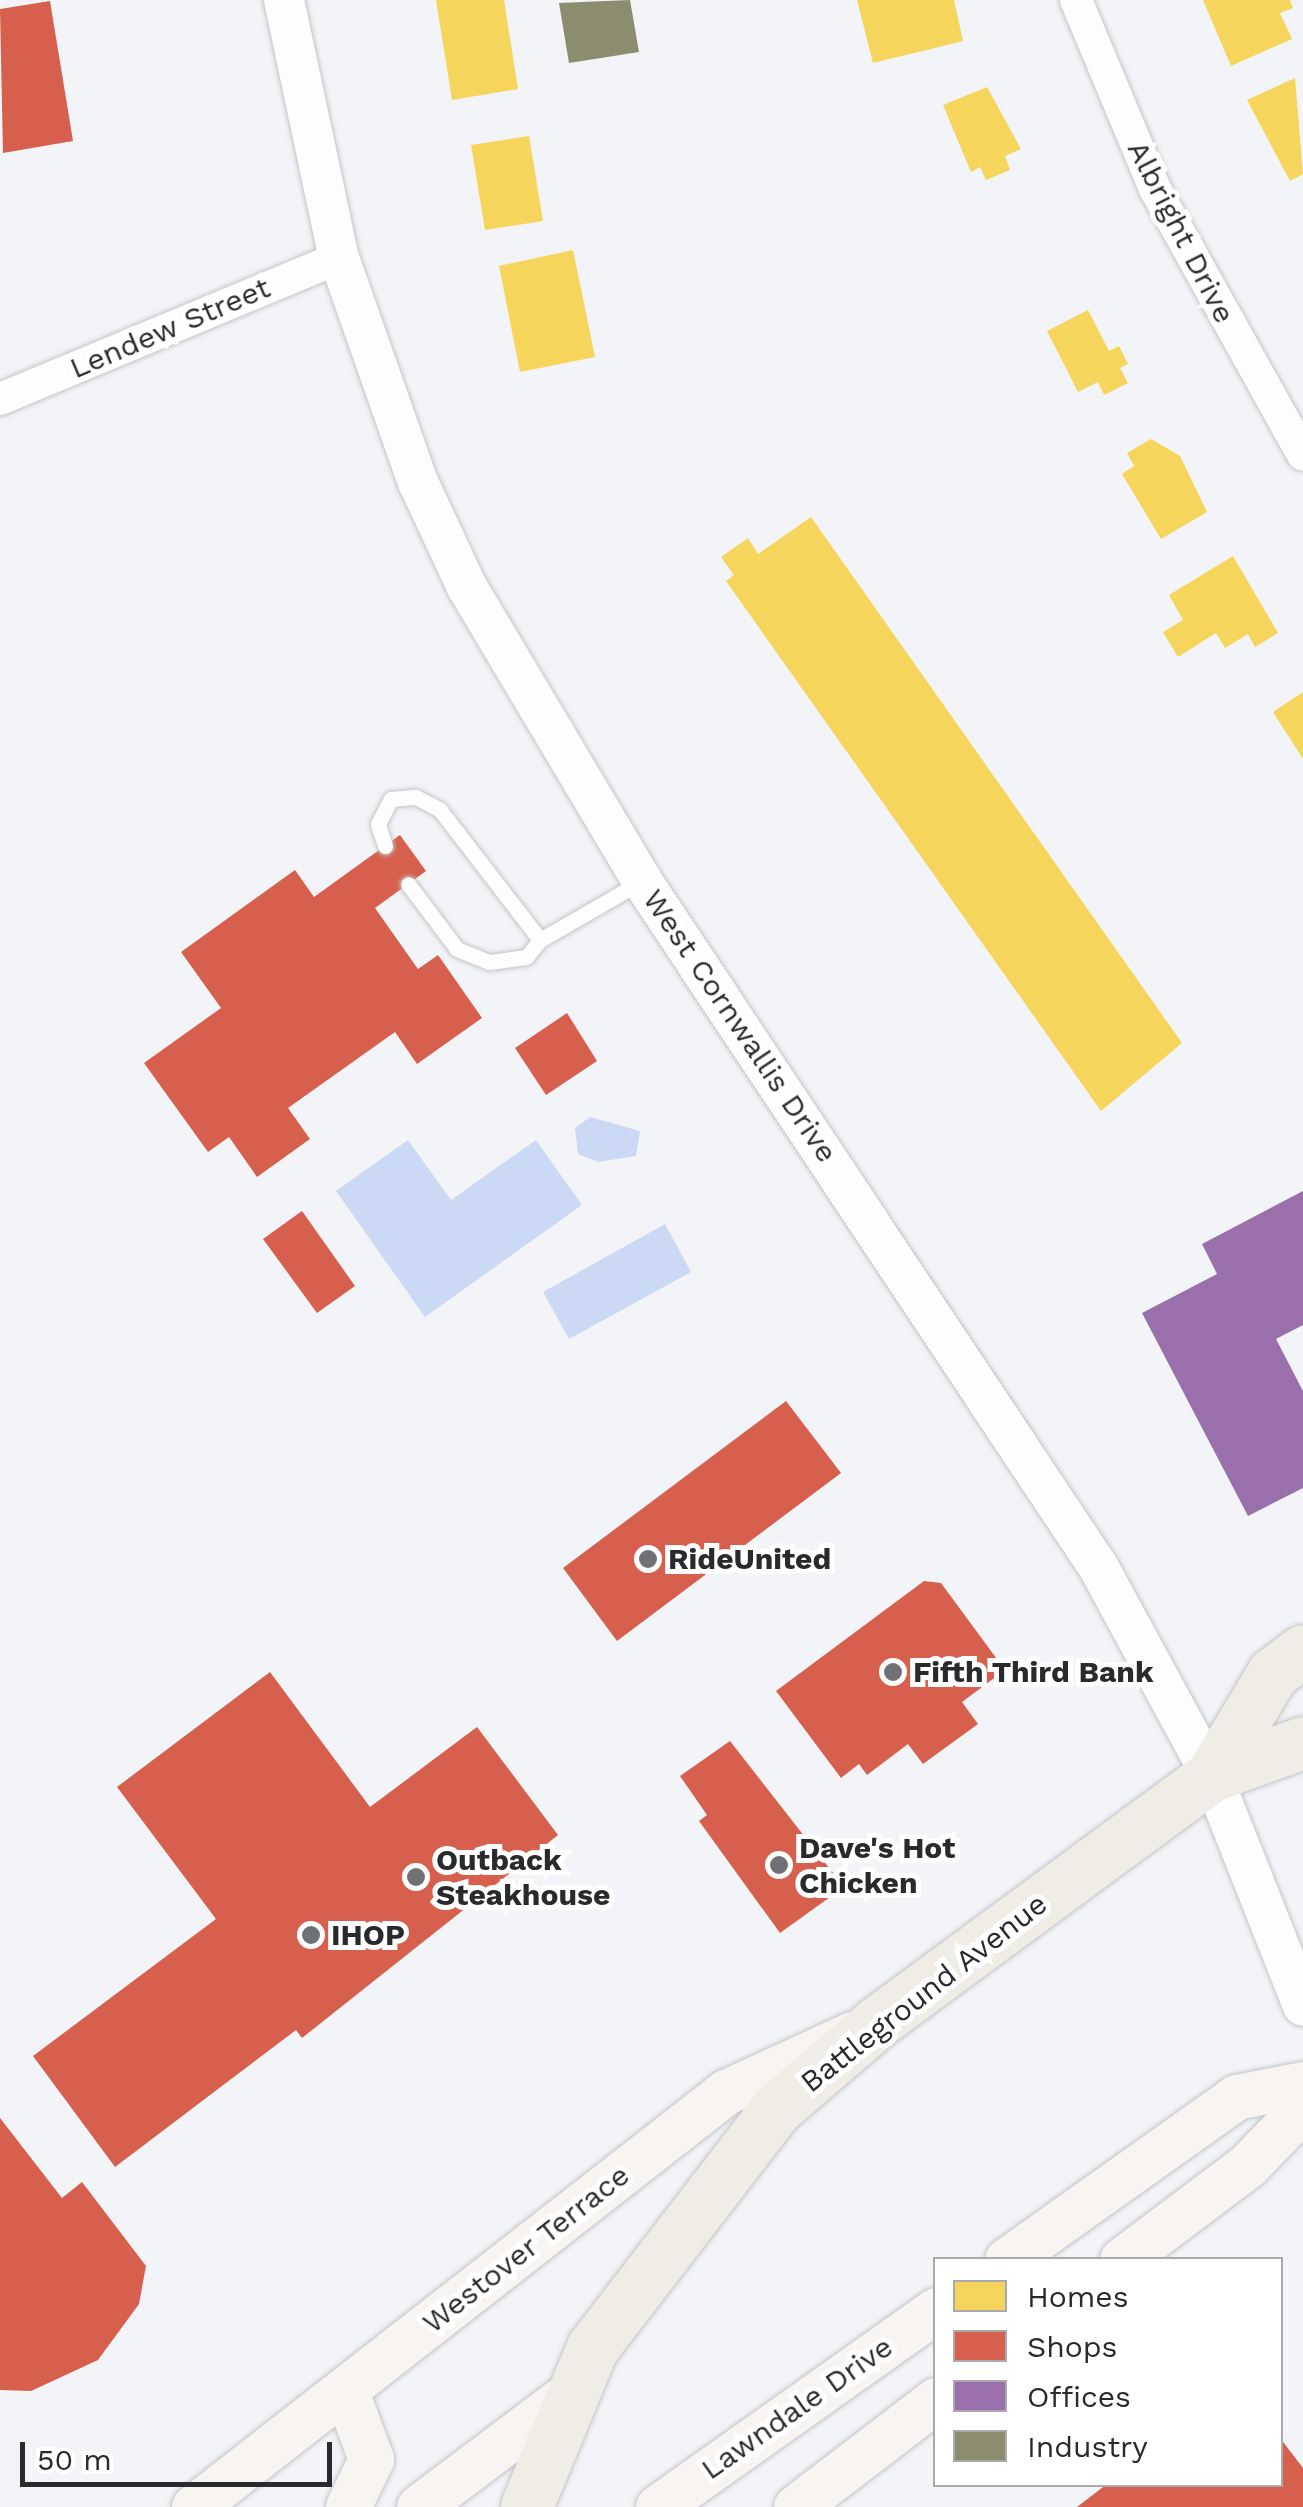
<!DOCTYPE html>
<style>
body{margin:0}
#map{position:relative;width:1303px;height:2507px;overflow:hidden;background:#f2f4f7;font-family:"Work Sans",sans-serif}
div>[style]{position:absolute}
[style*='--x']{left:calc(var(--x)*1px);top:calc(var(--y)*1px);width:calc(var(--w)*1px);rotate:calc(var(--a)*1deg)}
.water>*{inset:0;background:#ccd9f5}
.homes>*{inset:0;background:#f6d55c}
.shops>*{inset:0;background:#d6604d}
.offices>*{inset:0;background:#9970ab}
.industry>*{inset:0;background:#8c8c6e}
.roads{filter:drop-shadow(0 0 2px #c4c5c8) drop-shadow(0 0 2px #c4c5c8)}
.service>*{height:15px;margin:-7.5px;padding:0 7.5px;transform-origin:7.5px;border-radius:7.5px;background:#fdfdfe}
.minor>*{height:32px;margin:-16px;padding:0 16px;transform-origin:16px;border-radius:16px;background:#fdfdfe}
.tertiary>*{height:40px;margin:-20px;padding:0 20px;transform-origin:20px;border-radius:20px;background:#fdfdfe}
.secondary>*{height:45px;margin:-22.5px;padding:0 22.5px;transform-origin:22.5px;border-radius:22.5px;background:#f7f4f1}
.primary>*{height:52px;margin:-26px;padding:0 26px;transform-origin:26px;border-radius:26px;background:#f0ece6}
.dots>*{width:28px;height:28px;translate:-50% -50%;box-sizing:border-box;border:5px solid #fff;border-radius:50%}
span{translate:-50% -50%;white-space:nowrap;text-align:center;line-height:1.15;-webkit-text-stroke:10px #fff;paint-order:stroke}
.street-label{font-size:30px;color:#282a2d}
.poi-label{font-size:30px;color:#282a2d;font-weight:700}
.left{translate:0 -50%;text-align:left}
.legend{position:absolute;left:933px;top:2257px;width:350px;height:230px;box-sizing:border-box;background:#fff;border:2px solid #a9aaab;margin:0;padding:12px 18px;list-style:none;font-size:30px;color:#282a2d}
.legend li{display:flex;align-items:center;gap:20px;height:50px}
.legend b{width:50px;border:2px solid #a9aaab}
.scale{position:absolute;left:20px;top:2442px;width:312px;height:45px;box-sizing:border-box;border:5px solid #282a2d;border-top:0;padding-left:12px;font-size:30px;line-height:35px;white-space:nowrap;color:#282a2d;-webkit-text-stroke:8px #fff;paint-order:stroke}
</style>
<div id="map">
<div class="water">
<i style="clip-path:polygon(590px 1117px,640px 1131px,636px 1156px,598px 1162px,578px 1154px,575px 1128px)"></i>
<i style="clip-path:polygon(408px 1140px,451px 1200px,536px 1140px,582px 1205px,425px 1317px,336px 1191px)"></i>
<i style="clip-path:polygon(665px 1224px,691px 1272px,569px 1339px,543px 1292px)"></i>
</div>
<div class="homes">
<i style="clip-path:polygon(436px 0,504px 0,518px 89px,452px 100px)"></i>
<i style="clip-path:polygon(857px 0,954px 0,963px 41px,873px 63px)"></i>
<i style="clip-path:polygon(1203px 0,1290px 0,1293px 8px,1280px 13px,1292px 39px,1231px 66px)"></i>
<i style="clip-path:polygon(1295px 78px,1303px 174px,1290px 181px,1247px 100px)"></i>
<i style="clip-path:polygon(987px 87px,1021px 149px,1005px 156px,1010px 170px,986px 180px,980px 167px,971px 172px,943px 105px)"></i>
<i style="clip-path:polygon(529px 136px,543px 221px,485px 230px,471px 145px)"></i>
<i style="clip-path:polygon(573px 250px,595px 357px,520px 372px,499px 266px)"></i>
<i style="clip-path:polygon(1088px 310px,1109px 351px,1119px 346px,1128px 364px,1120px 368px,1128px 383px,1104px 395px,1098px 382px,1078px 392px,1047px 331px)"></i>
<i style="clip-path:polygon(1151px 439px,1180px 456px,1207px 512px,1161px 539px,1122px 474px,1134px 466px,1127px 453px)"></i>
<i style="clip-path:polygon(811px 517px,1182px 1043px,1101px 1111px,726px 581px,734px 575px,721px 557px,748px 538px,758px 554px)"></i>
<i style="clip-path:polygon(1233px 556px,1278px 633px,1255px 647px,1248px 634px,1225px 648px,1216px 633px,1178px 657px,1163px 632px,1183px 620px,1169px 595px)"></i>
<i style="clip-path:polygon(1303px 692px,1303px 759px,1273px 712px)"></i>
</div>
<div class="shops">
<i style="clip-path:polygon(50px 1px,73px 141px,3px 153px,0 9px)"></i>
<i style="clip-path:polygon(400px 835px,426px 871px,375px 908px,418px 969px,438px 955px,482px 1018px,417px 1064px,395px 1032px,288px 1108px,310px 1139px,257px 1177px,229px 1137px,208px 1152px,144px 1063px,221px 1008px,181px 952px,295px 870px,314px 897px)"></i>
<i style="clip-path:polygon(567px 1013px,597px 1061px,546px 1095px,515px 1048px)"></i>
<i style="clip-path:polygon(302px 1211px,355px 1286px,317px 1313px,263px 1239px)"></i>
<i style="clip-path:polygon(786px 1401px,841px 1473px,617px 1641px,563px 1568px)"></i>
<i style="clip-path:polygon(924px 1581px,941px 1583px,1005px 1670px,962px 1702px,978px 1724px,923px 1764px,908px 1744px,867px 1775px,859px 1764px,841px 1778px,776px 1691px)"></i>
<i style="clip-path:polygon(270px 1672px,370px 1807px,477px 1727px,558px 1835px,302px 2038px,296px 2030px,115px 2167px,33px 2056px,216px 1919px,117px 1787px)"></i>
<i style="clip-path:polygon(730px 1741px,844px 1887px,780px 1933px,699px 1821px,707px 1815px,680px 1776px)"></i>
<i style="clip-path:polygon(0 2118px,62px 2198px,82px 2182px,146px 2266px,139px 2304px,98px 2360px,31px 2391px,0 2390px)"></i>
<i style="clip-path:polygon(1280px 2438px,1303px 2468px,1303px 2507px,1077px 2507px,1107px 2484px,1280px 2484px)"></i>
</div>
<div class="offices">
<i style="clip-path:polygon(1303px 1191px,1303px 1325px,1276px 1339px,1303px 1391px,1303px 1488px,1248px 1516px,1142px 1313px,1217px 1274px,1202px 1244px)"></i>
</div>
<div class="industry">
<i style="clip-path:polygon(630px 0,639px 52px,569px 63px,559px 3px)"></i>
</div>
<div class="roads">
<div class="service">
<i style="--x:385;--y:846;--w:23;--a:-108"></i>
<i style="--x:378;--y:824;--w:28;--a:-63"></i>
<i style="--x:391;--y:799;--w:25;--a:-5"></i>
<i style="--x:416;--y:797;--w:27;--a:28"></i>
<i style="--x:440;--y:810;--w:164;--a:52.4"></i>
<i style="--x:540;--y:940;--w:22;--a:129"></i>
<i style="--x:526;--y:957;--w:37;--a:172"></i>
<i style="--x:489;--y:962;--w:35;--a:-158"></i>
<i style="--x:457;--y:949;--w:81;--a:-127"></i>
<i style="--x:540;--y:940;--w:118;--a:-30"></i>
</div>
<div class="minor">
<i style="--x:1076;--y:0;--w:205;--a:67.3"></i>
<i style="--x:1155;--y:189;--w:304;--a:60.9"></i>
<i style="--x:0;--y:399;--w:367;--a:-22.6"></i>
</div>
<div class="tertiary">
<i style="--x:284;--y:0;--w:264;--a:78"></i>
<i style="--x:339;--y:258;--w:238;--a:70.6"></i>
<i style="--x:418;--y:482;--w:116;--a:65"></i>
<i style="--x:467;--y:587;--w:342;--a:59.2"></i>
<i style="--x:642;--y:881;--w:825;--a:56.37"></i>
<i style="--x:1099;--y:1568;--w:237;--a:61.5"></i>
<i style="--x:1212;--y:1776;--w:247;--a:68.4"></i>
</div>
<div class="secondary">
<i style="--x:1007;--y:2260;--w:281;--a:-35.4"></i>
<i style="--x:1236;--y:2097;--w:68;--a:-11"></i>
<i style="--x:1122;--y:2260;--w:158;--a:-37"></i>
<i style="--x:1248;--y:2165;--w:79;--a:-46"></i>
<i style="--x:345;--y:2389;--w:75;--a:69.6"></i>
<i style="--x:371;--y:2459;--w:53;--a:115.6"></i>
<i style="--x:194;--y:2507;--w:675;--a:-37.96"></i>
<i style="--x:726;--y:2092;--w:139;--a:-24.7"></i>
<i style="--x:419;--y:2507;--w:193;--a:-37"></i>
<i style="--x:658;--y:2507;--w:341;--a:-35.3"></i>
<i style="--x:796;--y:2507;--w:176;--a:-37.4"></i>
</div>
<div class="primary">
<i style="--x:1212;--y:1776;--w:119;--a:-59.1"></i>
<i style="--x:1273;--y:1674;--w:38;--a:-37"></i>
<i style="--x:527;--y:2507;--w:172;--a:-67.5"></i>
<i style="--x:593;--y:2348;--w:300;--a:-52.4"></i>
<i style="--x:776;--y:2110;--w:133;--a:-40.7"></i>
<i style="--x:877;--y:2023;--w:416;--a:-36.4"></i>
<i style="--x:1212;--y:1776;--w:97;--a:-19.9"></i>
</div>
</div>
<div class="dots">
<i style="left:648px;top:1559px;background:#6f7174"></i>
<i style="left:893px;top:1672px;background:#6f7174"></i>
<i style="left:779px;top:1865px;background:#6f7174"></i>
<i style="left:416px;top:1877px;background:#6f7174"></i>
<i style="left:311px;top:1935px;background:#6f7174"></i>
</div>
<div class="street-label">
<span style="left:1181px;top:232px;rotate:63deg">Albright Drive</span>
<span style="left:170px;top:328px;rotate:-23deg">Lendew Street</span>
<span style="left:740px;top:1026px;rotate:56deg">West Cornwallis Drive</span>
<span style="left:924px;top:1993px;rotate:-38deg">Battleground Avenue</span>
<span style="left:526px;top:2249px;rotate:-38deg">Westover Terrace</span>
<span style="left:797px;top:2408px;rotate:-35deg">Lawndale Drive</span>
</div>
<div class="poi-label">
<span class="left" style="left:668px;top:1559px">RideUnited</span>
<span class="left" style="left:913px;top:1672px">Fifth Third Bank</span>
<span class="left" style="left:799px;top:1865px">Dave's Hot<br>Chicken</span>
<span class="left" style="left:436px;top:1877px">Outback<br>Steakhouse</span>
<span class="left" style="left:331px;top:1935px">IHOP</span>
</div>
<ul class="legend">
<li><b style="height:28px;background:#f6d55c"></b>Homes</li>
<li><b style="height:28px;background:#d6604d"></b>Shops</li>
<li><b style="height:28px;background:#9970ab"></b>Offices</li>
<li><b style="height:28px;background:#8c8c6e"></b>Industry</li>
</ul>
<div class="scale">50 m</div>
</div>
